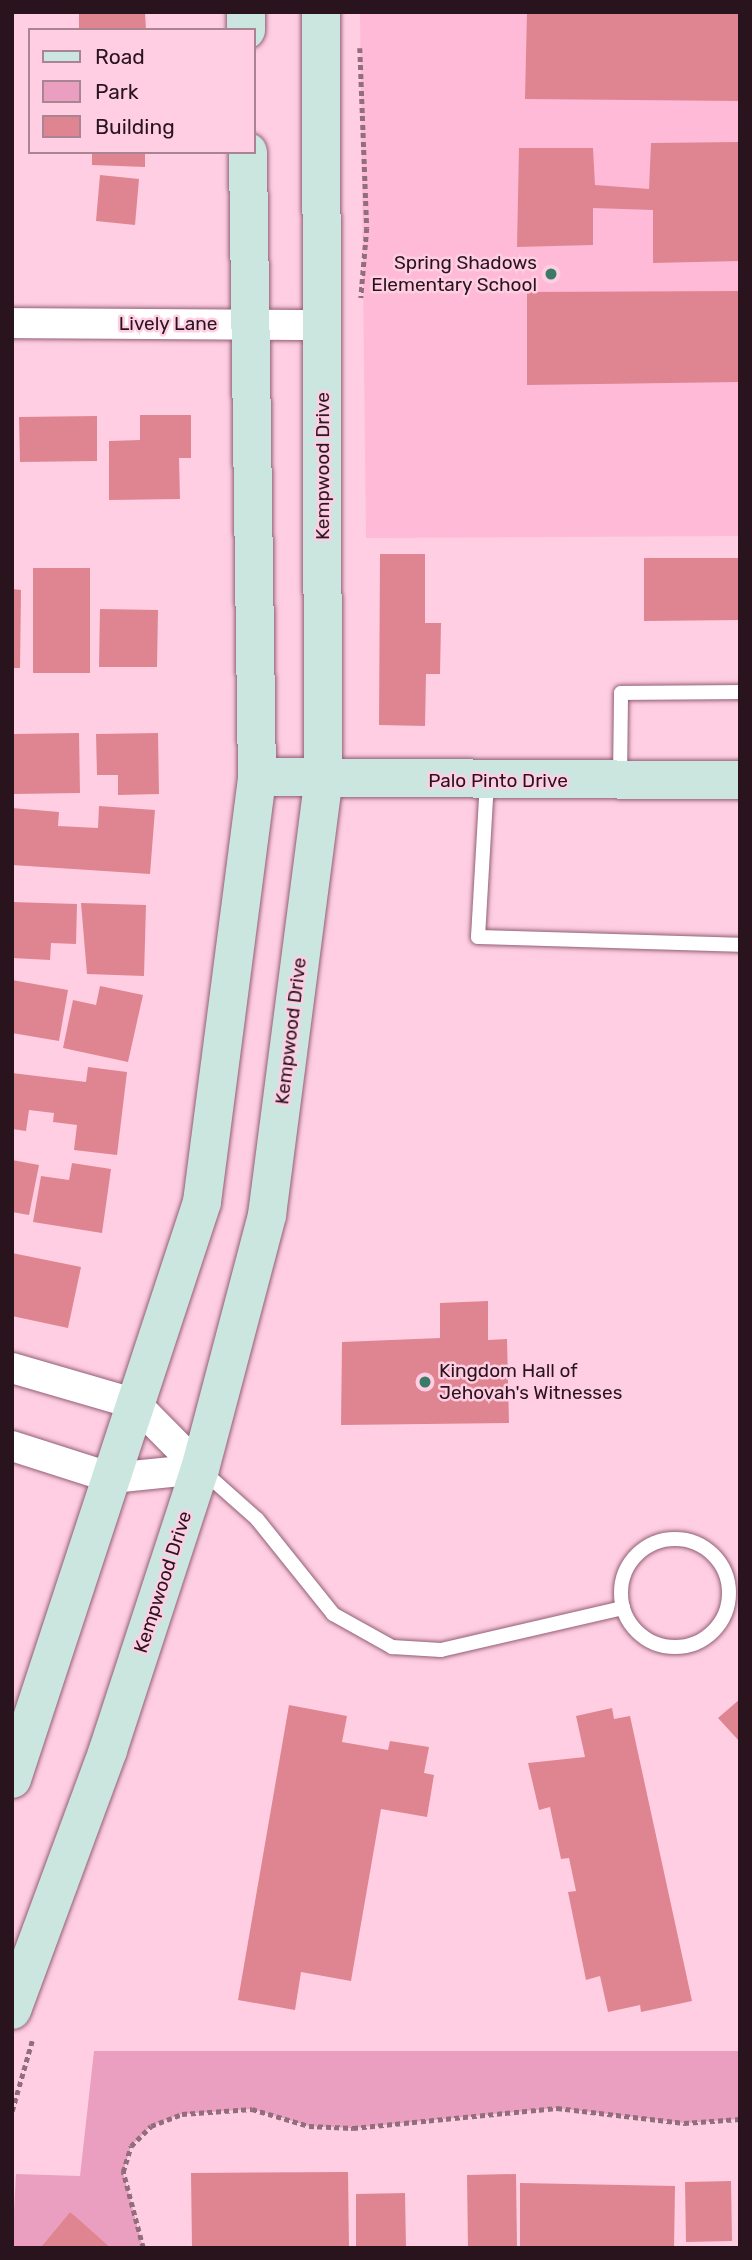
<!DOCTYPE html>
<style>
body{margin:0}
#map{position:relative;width:752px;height:2260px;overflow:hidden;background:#ffcee2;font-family:Rubik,sans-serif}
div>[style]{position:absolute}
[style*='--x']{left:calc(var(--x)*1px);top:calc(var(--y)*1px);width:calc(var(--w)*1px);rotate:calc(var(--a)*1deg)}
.built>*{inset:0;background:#febad7}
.green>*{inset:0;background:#eb9fc0}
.building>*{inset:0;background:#df8591}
.path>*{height:4.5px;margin-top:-2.25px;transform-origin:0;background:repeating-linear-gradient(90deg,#906e7c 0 5px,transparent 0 8.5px)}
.roads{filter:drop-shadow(0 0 2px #935f76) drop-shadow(0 0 2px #935f76)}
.lane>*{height:14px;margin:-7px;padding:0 7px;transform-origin:7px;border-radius:7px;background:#fff}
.lane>.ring{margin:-7px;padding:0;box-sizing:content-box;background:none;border:14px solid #fff;border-radius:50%}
.street>*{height:30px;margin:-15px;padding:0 15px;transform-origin:15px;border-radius:15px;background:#fff}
.secondary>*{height:38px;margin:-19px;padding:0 19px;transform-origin:19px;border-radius:19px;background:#cbe6de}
.dots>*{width:19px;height:19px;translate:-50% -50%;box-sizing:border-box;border:4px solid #ffcee2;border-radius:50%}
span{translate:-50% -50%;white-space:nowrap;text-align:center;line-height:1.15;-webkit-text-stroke:5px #ffcee2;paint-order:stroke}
.poi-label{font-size:19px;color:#29141d}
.right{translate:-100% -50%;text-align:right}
.left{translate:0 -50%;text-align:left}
.street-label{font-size:19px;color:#29141d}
.frame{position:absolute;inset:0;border:14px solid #29141d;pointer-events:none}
.legend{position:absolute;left:28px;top:28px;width:228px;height:126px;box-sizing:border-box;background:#ffcee2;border:2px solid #a98493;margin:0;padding:9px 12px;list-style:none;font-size:21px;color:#29141d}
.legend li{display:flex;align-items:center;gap:14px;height:35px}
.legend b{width:35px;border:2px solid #a98493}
</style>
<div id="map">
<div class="built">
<i style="clip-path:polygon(360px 12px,740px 12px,740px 536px,366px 538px)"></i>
</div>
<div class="green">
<i style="clip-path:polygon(94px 2051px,740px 2051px,740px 2119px,684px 2123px,557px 2108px,352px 2128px,309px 2126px,252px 2109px,182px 2114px,151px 2126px,131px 2146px,123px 2172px,143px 2248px,111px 2248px,70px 2212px,40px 2248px,12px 2248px,16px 2174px,80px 2176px)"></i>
</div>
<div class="building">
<i style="clip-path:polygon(79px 12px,145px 12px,146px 30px,79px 30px)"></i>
<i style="clip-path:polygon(527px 12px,740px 12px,740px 101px,525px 99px)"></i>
<i style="clip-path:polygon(740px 142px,740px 261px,653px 263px,653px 210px,593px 208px,593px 245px,517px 247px,519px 148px,593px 148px,595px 185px,649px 189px,651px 143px)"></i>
<i style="clip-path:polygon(92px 152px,145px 152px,145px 167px,92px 165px)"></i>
<i style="clip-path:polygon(100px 175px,139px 179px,135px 225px,96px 221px)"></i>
<i style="clip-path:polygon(740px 291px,740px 382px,527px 385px,527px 292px)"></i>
<i style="clip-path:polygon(140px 415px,191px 415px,191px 458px,179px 458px,180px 499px,109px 500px,109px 441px,140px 440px)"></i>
<i style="clip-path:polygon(97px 416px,97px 461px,20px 462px,19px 417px)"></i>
<i style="clip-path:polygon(380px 554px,425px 554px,425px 623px,441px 623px,440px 674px,426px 674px,425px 726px,379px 725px)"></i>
<i style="clip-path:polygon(644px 558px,740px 558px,740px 620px,644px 621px)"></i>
<i style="clip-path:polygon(33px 568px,90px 568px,90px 673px,33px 673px)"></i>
<i style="clip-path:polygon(12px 589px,21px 590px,20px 668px,12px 668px)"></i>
<i style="clip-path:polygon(100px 609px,158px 610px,157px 667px,99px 667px)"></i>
<i style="clip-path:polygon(79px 733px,80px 793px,14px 794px,14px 734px)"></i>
<i style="clip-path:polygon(158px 733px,159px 794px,118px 795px,118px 775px,97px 775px,96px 734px)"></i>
<i style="clip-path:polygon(99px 806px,155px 810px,150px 874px,12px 865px,12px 808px,59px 812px,58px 826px,98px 828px)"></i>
<i style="clip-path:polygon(12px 902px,77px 904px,76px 944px,51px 943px,50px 960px,12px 958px)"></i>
<i style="clip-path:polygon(81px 903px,146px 905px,144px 976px,87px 974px)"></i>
<i style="clip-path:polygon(12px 980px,68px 990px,59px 1041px,12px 1033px)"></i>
<i style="clip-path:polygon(100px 986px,143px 995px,128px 1062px,63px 1048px,73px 1000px,96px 1005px)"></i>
<i style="clip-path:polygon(88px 1067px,127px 1072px,117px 1155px,74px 1150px,77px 1125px,53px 1122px,54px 1113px,29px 1110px,26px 1131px,12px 1129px,12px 1073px,86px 1082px)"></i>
<i style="clip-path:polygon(12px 1160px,39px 1165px,29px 1215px,12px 1212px)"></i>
<i style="clip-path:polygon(72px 1163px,111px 1169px,102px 1233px,33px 1222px,41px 1176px,69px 1180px)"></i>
<i style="clip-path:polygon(12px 1253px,81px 1267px,68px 1328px,12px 1316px)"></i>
<i style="clip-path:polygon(488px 1301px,488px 1340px,507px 1339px,509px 1423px,341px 1425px,342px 1342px,440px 1338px,440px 1303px)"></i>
<i style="clip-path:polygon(740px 1699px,740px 1742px,718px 1718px)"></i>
<i style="clip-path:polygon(289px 1705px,347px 1716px,342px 1742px,388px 1750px,390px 1741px,429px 1747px,424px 1773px,434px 1775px,427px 1817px,381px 1809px,351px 1981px,301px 1972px,295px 2010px,238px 2000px)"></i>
<i style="clip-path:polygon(612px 1708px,614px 1719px,630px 1716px,692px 2001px,641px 2012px,640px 2005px,608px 2012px,600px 1976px,586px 1980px,568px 1892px,576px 1891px,569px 1858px,561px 1859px,550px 1807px,539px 1810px,528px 1763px,585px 1757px,576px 1716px)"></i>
<i style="clip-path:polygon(348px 2172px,349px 2248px,192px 2248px,191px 2173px)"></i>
<i style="clip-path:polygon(516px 2174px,517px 2248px,468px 2248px,467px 2175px)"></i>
<i style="clip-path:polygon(731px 2181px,732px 2241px,686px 2242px,685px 2182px)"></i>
<i style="clip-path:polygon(520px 2183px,675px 2186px,674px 2248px,520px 2248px)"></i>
<i style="clip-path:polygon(405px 2193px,406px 2248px,356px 2248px,356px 2194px)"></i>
<i style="clip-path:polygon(70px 2212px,75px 2216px,111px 2248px,40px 2248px)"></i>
</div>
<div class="path">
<i style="--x:360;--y:48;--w:180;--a:87.8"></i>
<i style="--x:367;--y:228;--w:70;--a:94.9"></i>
<i style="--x:12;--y:2111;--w:73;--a:-74.1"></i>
<i style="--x:143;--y:2248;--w:79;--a:-104.7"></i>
<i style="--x:123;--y:2172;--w:27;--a:-73"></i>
<i style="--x:131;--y:2146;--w:28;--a:-45"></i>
<i style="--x:151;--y:2126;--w:33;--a:-21"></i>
<i style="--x:182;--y:2114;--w:70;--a:-4.1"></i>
<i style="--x:252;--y:2109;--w:59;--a:16.6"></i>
<i style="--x:309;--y:2126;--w:44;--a:2.6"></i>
<i style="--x:353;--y:2128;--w:205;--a:-5.6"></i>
<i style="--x:557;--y:2108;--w:128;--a:6.7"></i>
<i style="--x:684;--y:2123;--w:56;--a:-4.1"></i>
</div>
<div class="roads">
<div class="lane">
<i style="--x:620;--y:779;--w:86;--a:-89.3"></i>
<i style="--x:621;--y:693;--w:119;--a:-0.5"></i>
<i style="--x:487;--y:781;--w:156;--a:93.3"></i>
<i style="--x:478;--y:937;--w:262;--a:1.7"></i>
<i style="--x:204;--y:1472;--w:71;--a:41.6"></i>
<i style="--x:257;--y:1519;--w:122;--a:51.3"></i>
<i style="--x:333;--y:1614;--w:68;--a:29.2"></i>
<i style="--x:392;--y:1647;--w:49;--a:3.5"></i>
<i style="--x:441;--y:1650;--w:187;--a:-13"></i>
<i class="ring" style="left:621px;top:1539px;width:94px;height:94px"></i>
</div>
<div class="street">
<i style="--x:12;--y:323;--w:312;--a:0.4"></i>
<i style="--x:12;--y:1368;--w:129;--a:16.2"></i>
<i style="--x:136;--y:1404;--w:91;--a:45.4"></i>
<i style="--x:12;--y:1446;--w:105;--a:17.7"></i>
<i style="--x:112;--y:1478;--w:88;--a:-5.8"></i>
</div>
<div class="secondary">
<i style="--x:246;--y:12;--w:18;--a:90"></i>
<i style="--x:257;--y:777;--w:483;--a:0.4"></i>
<i style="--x:12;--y:1779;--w:607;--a:-71.77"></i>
<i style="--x:202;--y:1202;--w:429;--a:-82.6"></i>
<i style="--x:257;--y:777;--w:625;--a:-90.83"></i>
<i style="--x:12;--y:2010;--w:277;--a:-69.7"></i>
<i style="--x:108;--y:1750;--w:296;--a:-71.9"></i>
<i style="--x:200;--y:1469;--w:263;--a:-75.2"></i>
<i style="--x:267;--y:1215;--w:437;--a:-82.6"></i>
<i style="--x:323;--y:782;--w:770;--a:-90.15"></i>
</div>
</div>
<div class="dots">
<i style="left:551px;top:274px;background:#3b7a68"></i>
<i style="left:425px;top:1382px;background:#3b7a68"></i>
</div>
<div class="poi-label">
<span class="right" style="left:537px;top:274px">Spring Shadows<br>Elementary School</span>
<span class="left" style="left:439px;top:1382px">Kingdom Hall of<br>Jehovah's Witnesses</span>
</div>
<div class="street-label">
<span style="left:168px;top:324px">Lively Lane</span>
<span style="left:323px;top:466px;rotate:-90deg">Kempwood Drive</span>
<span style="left:498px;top:781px">Palo Pinto Drive</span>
<span style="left:291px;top:1031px;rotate:-83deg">Kempwood Drive</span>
<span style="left:163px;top:1582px;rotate:-72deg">Kempwood Drive</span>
</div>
<div class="frame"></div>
<ul class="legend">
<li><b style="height:9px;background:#cbe6de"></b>Road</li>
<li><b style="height:19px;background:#eb9fc0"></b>Park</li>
<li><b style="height:19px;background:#df8591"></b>Building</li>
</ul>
</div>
